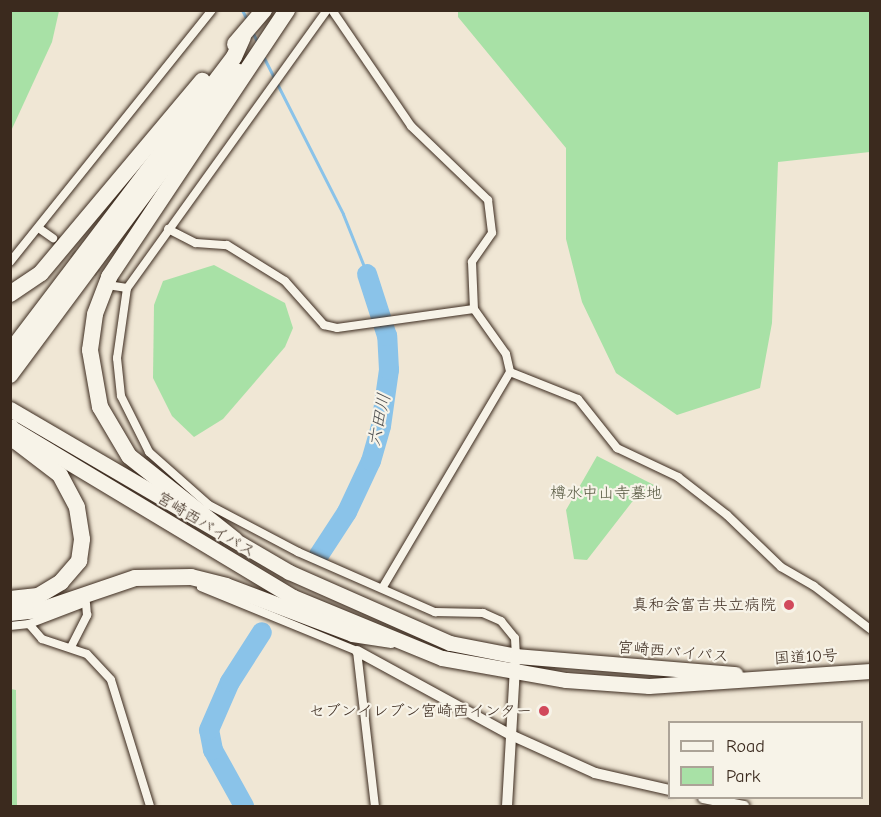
<!DOCTYPE html>
<meta charset="utf-8">
<style>
body{margin:0}
#map{position:relative;width:881px;height:817px;overflow:hidden;background:#f0e7d5;font-family:"Comic Neue","Klee One",sans-serif}
div>[style]{position:absolute}
[style*='--x']{left:calc(var(--x)*1px);top:calc(var(--y)*1px);width:calc(var(--w)*1px);rotate:calc(var(--a)*1deg)}
.green>*{inset:0;background:#a8e1a6}
.stream>*{height:3px;margin:-1.5px;padding:0 1.5px;transform-origin:1.5px;border-radius:1.5px;background:#8ac3e9}
.river>*{height:20px;margin:-10px;padding:0 10px;transform-origin:10px;border-radius:10px;background:#8ac3e9}
.minor-tunnel>*{height:8px;margin-top:-4px;transform-origin:0;background:repeating-linear-gradient(90deg,#ccc1b0 0 8px,transparent 0 12px)}
.roads{filter:drop-shadow(0 0 2px #3b2a1e) drop-shadow(0 0 2px #3b2a1e)}
.minor>*{height:8px;margin:-4px;padding:0 4px;transform-origin:4px;border-radius:4px;background:#f7f3e8}
.tertiary>*{height:10px;margin:-5px;padding:0 5px;transform-origin:5px;border-radius:5px;background:#f7f3e8}
.trunk>*{height:15px;margin:-7.5px;padding:0 7.5px;transform-origin:7.5px;border-radius:7.5px;background:#f7f3e8}
.motorway>*{height:16px;margin:-8px;padding:0 8px;transform-origin:8px;border-radius:8px;background:#f7f3e8}
.dots>*{width:16px;height:16px;translate:-50% -50%;box-sizing:border-box;border:3px solid #f7f3e8;border-radius:50%}
span{translate:-50% -50%;white-space:nowrap;text-align:center;line-height:1.15;-webkit-text-stroke:4.5px #f7f3e8;paint-order:stroke}
.park-label{font-size:16px;color:#565840}
.street-label{font-size:16px;color:#3b2a1e}
.poi-label{font-size:16px;color:#3b2a1e}
.right{translate:-100% -50%;text-align:right}
.water-label{font-size:18px;color:#4f5051;font-style:italic}
.frame{position:absolute;inset:0;border:12px solid #3b2a1e;pointer-events:none}
.legend{position:absolute;left:668px;top:721px;width:195px;height:78px;box-sizing:border-box;background:#f7f3e8;border:2px solid #aca397;margin:0;padding:8px 10px;list-style:none;font-size:18px;color:#3b2a1e}
.legend li{display:flex;align-items:center;gap:12px;height:30px}
.legend b{width:30px;border:2px solid #aca397}
</style>
<div id="map">
<div class="green">
<i style="clip-path:polygon(11px 10px,59px 11px,52px 42px,11px 131px)"></i>
<i style="clip-path:polygon(458px 11px,870px 11px,870px 152px,778px 162px,772px 323px,760px 388px,677px 415px,616px 373px,582px 302px,566px 239px,566px 148px,458px 17px)"></i>
<i style="clip-path:polygon(214px 265px,285px 303px,293px 328px,285px 347px,223px 419px,194px 437px,172px 416px,153px 378px,154px 305px,163px 281px)"></i>
<i style="clip-path:polygon(597px 456px,654px 485px,632px 502px,587px 560px,574px 559px,566px 510px)"></i>
<i style="clip-path:polygon(11px 689px,16px 690px,17px 806px,11px 806px)"></i>
</div>
<div class="stream">
<i style="--x:242;--y:10;--w:11;--a:63"></i>
<i style="--x:252;--y:31;--w:14;--a:65"></i>
<i style="--x:263;--y:56;--w:177;--a:63.1"></i>
<i style="--x:343;--y:214;--w:65;--a:68.2"></i>
</div>
<div class="river">
<i style="--x:319;--y:555;--w:51;--a:-56.9"></i>
<i style="--x:347;--y:512;--w:56;--a:-64.8"></i>
<i style="--x:371;--y:461;--w:36;--a:-74"></i>
<i style="--x:381;--y:426;--w:57;--a:-81.9"></i>
<i style="--x:389;--y:370;--w:34;--a:-93"></i>
<i style="--x:387;--y:336;--w:65;--a:-107.9"></i>
<i style="--x:244;--y:806;--w:64;--a:-119"></i>
<i style="--x:213;--y:750;--w:20;--a:-101"></i>
<i style="--x:209;--y:730;--w:52;--a:-66.4"></i>
<i style="--x:230;--y:682;--w:59;--a:-57.4"></i>
</div>
<div class="minor-tunnel">
<i style="--x:63;--y:246;--w:58;--a:38"></i>
</div>
<div class="roads">
<div class="minor">
<i style="--x:327;--y:10;--w:342;--a:125.7"></i>
<i style="--x:127;--y:288;--w:71;--a:98.1"></i>
<i style="--x:117;--y:358;--w:38;--a:84"></i>
<i style="--x:121;--y:396;--w:63;--a:63.4"></i>
<i style="--x:149;--y:452;--w:80;--a:41.5"></i>
<i style="--x:209;--y:505;--w:101;--a:27.8"></i>
<i style="--x:298;--y:552;--w:150;--a:23.7"></i>
<i style="--x:435;--y:612;--w:48;--a:1.2"></i>
<i style="--x:483;--y:613;--w:20;--a:24"></i>
<i style="--x:501;--y:621;--w:22;--a:51"></i>
<i style="--x:515;--y:638;--w:18;--a:87"></i>
<i style="--x:332;--y:10;--w:140;--a:55.7"></i>
<i style="--x:411;--y:126;--w:107;--a:43.9"></i>
<i style="--x:488;--y:200;--w:33;--a:83"></i>
<i style="--x:492;--y:233;--w:35;--a:125"></i>
<i style="--x:472;--y:262;--w:47;--a:87.6"></i>
<i style="--x:474;--y:309;--w:55;--a:54.6"></i>
<i style="--x:506;--y:354;--w:18;--a:77"></i>
<i style="--x:510;--y:372;--w:250;--a:120.6"></i>
<i style="--x:40;--y:229;--w:16;--a:35"></i>
<i style="--x:168;--y:229;--w:31;--a:27"></i>
<i style="--x:196;--y:243;--w:31;--a:4"></i>
<i style="--x:227;--y:245;--w:68;--a:31.8"></i>
<i style="--x:285;--y:281;--w:59;--a:48.4"></i>
<i style="--x:324;--y:325;--w:13;--a:13"></i>
<i style="--x:337;--y:328;--w:138;--a:-7.9"></i>
<i style="--x:10;--y:262;--w:323;--a:-51.3"></i>
<i style="--x:114;--y:286;--w:13;--a:9"></i>
<i style="--x:510;--y:372;--w:73;--a:21.7"></i>
<i style="--x:578;--y:399;--w:63;--a:51.5"></i>
<i style="--x:617;--y:448;--w:68;--a:25.4"></i>
<i style="--x:678;--y:477;--w:62;--a:37.8"></i>
<i style="--x:727;--y:515;--w:75;--a:43.9"></i>
<i style="--x:781;--y:567;--w:38;--a:30"></i>
<i style="--x:814;--y:586;--w:71;--a:37.5"></i>
<i style="--x:201;--y:587;--w:169;--a:22.3"></i>
<i style="--x:357;--y:651;--w:156;--a:83.4"></i>
<i style="--x:29;--y:624;--w:20;--a:49"></i>
<i style="--x:42;--y:639;--w:47;--a:18.4"></i>
<i style="--x:87;--y:654;--w:35;--a:47"></i>
<i style="--x:111;--y:680;--w:132;--a:72.8"></i>
<i style="--x:10;--y:626;--w:19;--a:-6"></i>
<i style="--x:29;--y:624;--w:56;--a:-21"></i>
<i style="--x:71;--y:647;--w:36;--a:-63"></i>
<i style="--x:87;--y:615;--w:12;--a:-95"></i>
</div>
<div class="tertiary">
<i style="--x:357;--y:651;--w:175;--a:28.6"></i>
<i style="--x:511;--y:735;--w:92;--a:24.3"></i>
<i style="--x:595;--y:773;--w:77;--a:12.8"></i>
<i style="--x:703;--y:798;--w:42;--a:11"></i>
<i style="--x:507;--y:806;--w:140;--a:-86.7"></i>
</div>
<div class="trunk">
<i style="--x:10;--y:409;--w:323;--a:30.3"></i>
<i style="--x:289;--y:572;--w:176;--a:23.8"></i>
<i style="--x:450;--y:643;--w:67;--a:11.1"></i>
<i style="--x:516;--y:656;--w:220;--a:4.7"></i>
<i style="--x:10;--y:427;--w:330;--a:31"></i>
<i style="--x:293;--y:597;--w:161;--a:22.3"></i>
<i style="--x:442;--y:658;--w:126;--a:10.1"></i>
<i style="--x:566;--y:680;--w:83;--a:4.1"></i>
<i style="--x:649;--y:686;--w:222;--a:-3.9"></i>
</div>
<div class="motorway">
<i style="--x:235;--y:44;--w:45;--a:-49.5"></i>
<i style="--x:10;--y:294;--w:37;--a:-34"></i>
<i style="--x:41;--y:273;--w:251;--a:-50"></i>
<i style="--x:10;--y:352;--w:370;--a:-52.8"></i>
<i style="--x:234;--y:57;--w:22;--a:-66"></i>
<i style="--x:10;--y:375;--w:379;--a:-53.4"></i>
<i style="--x:235;--y:540;--w:135;--a:-141.6"></i>
<i style="--x:129;--y:456;--w:57;--a:-120.6"></i>
<i style="--x:100;--y:407;--w:58;--a:-100"></i>
<i style="--x:90;--y:350;--w:36;--a:-82"></i>
<i style="--x:95;--y:314;--w:40;--a:-69"></i>
<i style="--x:109;--y:277;--w:321;--a:-56.3"></i>
<i style="--x:10;--y:599;--w:28;--a:-6"></i>
<i style="--x:38;--y:596;--w:27;--a:-31"></i>
<i style="--x:61;--y:582;--w:28;--a:-49"></i>
<i style="--x:79;--y:561;--w:22;--a:-82"></i>
<i style="--x:82;--y:539;--w:32;--a:-99"></i>
<i style="--x:77;--y:507;--w:36;--a:-118"></i>
<i style="--x:60;--y:475;--w:54;--a:-142.5"></i>
<i style="--x:17;--y:442;--w:16;--a:-112"></i>
<i style="--x:10;--y:613;--w:31;--a:-6"></i>
<i style="--x:41;--y:610;--w:99;--a:-18.8"></i>
<i style="--x:135;--y:578;--w:56;--a:-1"></i>
<i style="--x:191;--y:577;--w:36;--a:14"></i>
<i style="--x:226;--y:586;--w:136;--a:20.7"></i>
<i style="--x:353;--y:634;--w:38;--a:9"></i>
</div>
</div>
<div class="dots">
<i style="left:789px;top:605px;background:#d1495b"></i>
<i style="left:544px;top:711px;background:#d1495b"></i>
</div>
<div class="park-label">
<span style="left:606px;top:493px">樽水中山寺墓地</span>
</div>
<div class="street-label">
<span style="left:206px;top:525px;rotate:31deg">宮崎西バイパス</span>
<span style="left:673px;top:652px;rotate:5deg">宮崎西バイパス</span>
<span style="left:806px;top:657px;rotate:-3deg">国道10号</span>
</div>
<div class="poi-label">
<span class="right" style="left:776px;top:605px">真和会富吉共立病院</span>
<span class="right" style="left:532px;top:711px">セブンイレブン宮崎西インター</span>
</div>
<div class="water-label">
<span style="left:380px;top:420px;rotate:-78deg">六田川</span>
</div>
<div class="frame"></div>
<ul class="legend">
<li><b style="height:8px;background:#f7f3e8"></b>Road</li>
<li><b style="height:16px;background:#a8e1a6"></b>Park</li>
</ul>
</div>
